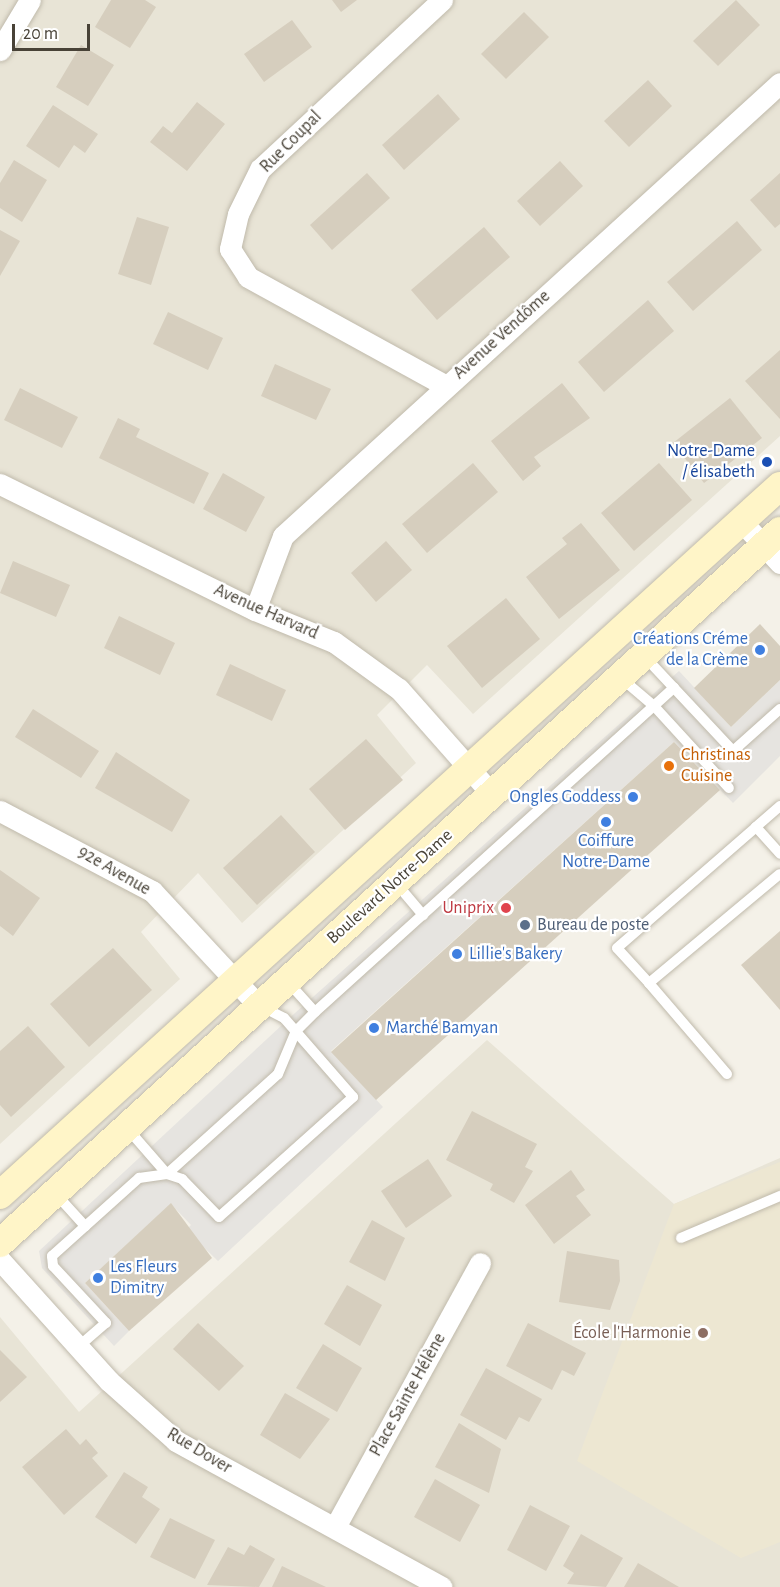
<!DOCTYPE html>
<meta charset="utf-8">
<style>
body{margin:0}
#map{position:relative;width:780px;height:1587px;overflow:hidden;background:#f4f1e8;font-family:"Alegreya Sans",sans-serif}
div>[style]{position:absolute}
[style*='--x']{left:calc(var(--x)*1px);top:calc(var(--y)*1px);width:calc(var(--w)*1px);rotate:calc(var(--a)*1deg)}
.residential>*{inset:0;background:#e8e4d6}
.education>*{inset:0;background:#ede7d2}
.parking>*{inset:0;background:#e6e4e0}
.building>*{inset:0;background:#d6cebe}
.roads{filter:drop-shadow(0 0 2px #c0baab) drop-shadow(0 0 2px #c0baab)}
.lane>*{height:10px;margin:-5px;padding:0 5px;transform-origin:5px;border-radius:5px;background:#fff}
.street>*{height:21px;margin:-10.5px;padding:0 10.5px;transform-origin:10.5px;border-radius:10.5px;background:#fff}
.secondary>*{height:28px;margin:-14px;padding:0 14px;transform-origin:14px;border-radius:14px;background:#fff5c8}
.dots>*{width:16px;height:16px;translate:-50% -50%;box-sizing:border-box;border:3px solid #fff;border-radius:50%}
span{translate:-50% -50%;white-space:nowrap;text-align:center;line-height:1.15;-webkit-text-stroke:4.5px #fff;paint-order:stroke}
.street-label{font-size:18px;color:#484237}
.transit-label{font-size:18px;color:#164399}
.right{translate:-100% -50%;text-align:right}
.shop-label{font-size:18px;color:#366cbe}
.left{translate:0 -50%;text-align:left}
.food-label{font-size:18px;color:#c56008}
.health-label{font-size:18px;color:#be3a42}
.service-label{font-size:18px;color:#4e5e75}
.education-label{font-size:18px;color:#785e54}
.scale{position:absolute;left:12px;top:24px;width:78px;height:27px;box-sizing:border-box;border:3px solid #484237;border-top:0;padding-left:8px;font-size:18px;line-height:21px;white-space:nowrap;color:#484237;-webkit-text-stroke:4px #fff;paint-order:stroke}
</style>
<div id="map">
<div class="residential">
<i style="clip-path:polygon(0 0,780px 0,780px 436px,473px 714px,427px 665px,377px 715px,416px 763px,242px 923px,198px 873px,141px 932px,180px 979px,0 1144px)"></i>
<i style="clip-path:polygon(487px 1040px,674px 1204px,780px 1158px,780px 1587px,0 1587px,0 1317px,79px 1412px)"></i>
</div>
<div class="education">
<i style="clip-path:polygon(780px 1162px,780px 1542px,741px 1558px,577px 1461px,674px 1204px)"></i>
</div>
<div class="parking">
<i style="clip-path:polygon(679px 671px,731px 727px,780px 680px,780px 756px,733px 803px,674px 742px,331px 1051px,383px 1107px,218px 1261px,186px 1230px,191px 1225px,171px 1204px,85px 1283px,129px 1331px,114px 1346px,42px 1268px,39px 1251px,295px 1013px)"></i>
</div>
<div class="building">
<i style="clip-path:polygon(111px 0,145px 0,156px 7px,130px 48px,95px 27px)"></i>
<i style="clip-path:polygon(332px 0,357px 0,341px 12px)"></i>
<i style="clip-path:polygon(736px 0,760px 25px,718px 66px,693px 41px)"></i>
<i style="clip-path:polygon(524px 12px,549px 37px,506px 79px,481px 54px)"></i>
<i style="clip-path:polygon(292px 20px,312px 47px,264px 82px,244px 54px)"></i>
<i style="clip-path:polygon(81px 45px,114px 65px,88px 106px,56px 87px)"></i>
<i style="clip-path:polygon(648px 80px,672px 106px,629px 147px,604px 121px)"></i>
<i style="clip-path:polygon(438px 94px,460px 119px,404px 170px,382px 145px)"></i>
<i style="clip-path:polygon(197px 102px,225px 124px,187px 171px,150px 142px,163px 126px,172px 133px)"></i>
<i style="clip-path:polygon(53px 105px,98px 134px,85px 153px,74px 145px,59px 168px,26px 146px)"></i>
<i style="clip-path:polygon(14px 160px,47px 180px,22px 222px,0 208px,0 183px)"></i>
<i style="clip-path:polygon(560px 161px,583px 186px,540px 226px,517px 201px)"></i>
<i style="clip-path:polygon(367px 173px,390px 198px,332px 250px,310px 225px)"></i>
<i style="clip-path:polygon(780px 173px,780px 224px,775px 228px,750px 200px)"></i>
<i style="clip-path:polygon(137px 217px,169px 227px,151px 285px,118px 274px)"></i>
<i style="clip-path:polygon(737px 221px,762px 250px,693px 311px,667px 282px)"></i>
<i style="clip-path:polygon(484px 227px,510px 257px,437px 320px,411px 290px)"></i>
<i style="clip-path:polygon(0 230px,20px 241px,0 276px)"></i>
<i style="clip-path:polygon(648px 300px,674px 331px,604px 392px,578px 362px)"></i>
<i style="clip-path:polygon(168px 312px,223px 338px,208px 370px,153px 344px)"></i>
<i style="clip-path:polygon(780px 350px,780px 419px,745px 381px)"></i>
<i style="clip-path:polygon(275px 364px,331px 389px,316px 420px,261px 396px)"></i>
<i style="clip-path:polygon(562px 383px,590px 418px,534px 457px,541px 466px,523px 481px,491px 441px)"></i>
<i style="clip-path:polygon(20px 388px,78px 417px,62px 448px,4px 420px)"></i>
<i style="clip-path:polygon(730px 398px,762px 438px,704px 483px,673px 443px)"></i>
<i style="clip-path:polygon(118px 418px,140px 429px,136px 437px,209px 473px,194px 504px,99px 458px)"></i>
<i style="clip-path:polygon(473px 463px,498px 492px,427px 553px,402px 524px)"></i>
<i style="clip-path:polygon(659px 463px,692px 500px,634px 551px,601px 513px)"></i>
<i style="clip-path:polygon(223px 473px,265px 497px,246px 532px,203px 509px)"></i>
<i style="clip-path:polygon(581px 523px,620px 570px,559px 619px,526px 577px,567px 544px,562px 538px)"></i>
<i style="clip-path:polygon(386px 541px,412px 570px,376px 602px,351px 573px)"></i>
<i style="clip-path:polygon(13px 561px,70px 585px,56px 617px,0 593px)"></i>
<i style="clip-path:polygon(506px 598px,540px 639px,482px 688px,447px 646px)"></i>
<i style="clip-path:polygon(119px 616px,175px 643px,160px 675px,104px 648px)"></i>
<i style="clip-path:polygon(760px 624px,780px 646px,780px 680px,731px 727px,694px 688px)"></i>
<i style="clip-path:polygon(230px 664px,286px 690px,272px 721px,216px 695px)"></i>
<i style="clip-path:polygon(33px 709px,99px 751px,81px 778px,15px 737px)"></i>
<i style="clip-path:polygon(366px 739px,403px 780px,345px 830px,309px 789px)"></i>
<i style="clip-path:polygon(674px 742px,720px 790px,376px 1100px,331px 1052px)"></i>
<i style="clip-path:polygon(116px 752px,190px 800px,172px 832px,95px 788px)"></i>
<i style="clip-path:polygon(281px 815px,315px 852px,257px 905px,223px 868px)"></i>
<i style="clip-path:polygon(0 870px,40px 898px,13px 936px,0 926px)"></i>
<i style="clip-path:polygon(780px 931px,780px 1010px,741px 965px)"></i>
<i style="clip-path:polygon(113px 948px,152px 990px,89px 1047px,50px 1004px)"></i>
<i style="clip-path:polygon(28px 1026px,65px 1067px,11px 1117px,0 1105px,0 1051px)"></i>
<i style="clip-path:polygon(472px 1111px,537px 1144px,525px 1167px,533px 1171px,514px 1203px,490px 1190px,493px 1184px,446px 1160px)"></i>
<i style="clip-path:polygon(428px 1159px,452px 1196px,406px 1228px,381px 1191px)"></i>
<i style="clip-path:polygon(571px 1170px,585px 1190px,576px 1196px,591px 1215px,554px 1244px,525px 1205px)"></i>
<i style="clip-path:polygon(171px 1203px,212px 1258px,129px 1331px,85px 1283px)"></i>
<i style="clip-path:polygon(372px 1220px,405px 1238px,385px 1281px,349px 1262px)"></i>
<i style="clip-path:polygon(567px 1251px,619px 1260px,620px 1281px,610px 1310px,559px 1302px)"></i>
<i style="clip-path:polygon(347px 1285px,382px 1305px,360px 1346px,324px 1324px)"></i>
<i style="clip-path:polygon(198px 1323px,244px 1366px,219px 1391px,173px 1349px)"></i>
<i style="clip-path:polygon(528px 1323px,586px 1353px,574px 1376px,562px 1370px,552px 1390px,506px 1366px)"></i>
<i style="clip-path:polygon(323px 1344px,362px 1368px,337px 1412px,296px 1388px)"></i>
<i style="clip-path:polygon(0 1350px,27px 1377px,0 1402px)"></i>
<i style="clip-path:polygon(486px 1368px,542px 1399px,529px 1422px,519px 1417px,506px 1440px,460px 1415px)"></i>
<i style="clip-path:polygon(285px 1393px,330px 1419px,300px 1459px,260px 1435px)"></i>
<i style="clip-path:polygon(459px 1423px,501px 1449px,489px 1493px,435px 1467px)"></i>
<i style="clip-path:polygon(66px 1429px,80px 1445px,86px 1439px,98px 1453px,92px 1458px,108px 1476px,64px 1515px,22px 1467px)"></i>
<i style="clip-path:polygon(124px 1472px,148px 1487px,142px 1497px,160px 1509px,136px 1544px,95px 1517px)"></i>
<i style="clip-path:polygon(435px 1479px,480px 1505px,460px 1542px,414px 1517px)"></i>
<i style="clip-path:polygon(530px 1505px,570px 1526px,546px 1571px,507px 1550px)"></i>
<i style="clip-path:polygon(170px 1518px,215px 1540px,195px 1579px,150px 1557px)"></i>
<i style="clip-path:polygon(581px 1534px,623px 1558px,606px 1587px,567px 1584px,574px 1573px,563px 1566px)"></i>
<i style="clip-path:polygon(250px 1545px,275px 1559px,259px 1587px,207px 1585px,228px 1547px,244px 1555px)"></i>
<i style="clip-path:polygon(638px 1563px,679px 1587px,624px 1587px)"></i>
<i style="clip-path:polygon(282px 1566px,326px 1587px,272px 1587px)"></i>
</div>
<div class="roads">
<div class="lane">
<i style="--x:645;--y:657;--w:129;--a:46.9"></i>
<i style="--x:733;--y:751;--w:63;--a:-41.8"></i>
<i style="--x:621;--y:678;--w:43;--a:40.3"></i>
<i style="--x:654;--y:706;--w:111;--a:47.6"></i>
<i style="--x:780;--y:806;--w:32;--a:139"></i>
<i style="--x:756;--y:827;--w:36;--a:48"></i>
<i style="--x:396;--y:883;--w:42;--a:49.8"></i>
<i style="--x:288;--y:982;--w:40;--a:48"></i>
<i style="--x:315;--y:1012;--w:484;--a:-42.1"></i>
<i style="--x:649;--y:983;--w:47;--a:-132.4"></i>
<i style="--x:617;--y:948;--w:184;--a:-41"></i>
<i style="--x:727;--y:1074;--w:120;--a:-130.6"></i>
<i style="--x:649;--y:983;--w:170;--a:-39.8"></i>
<i style="--x:127;--y:1128;--w:61;--a:49"></i>
<i style="--x:167;--y:1174;--w:16;--a:18"></i>
<i style="--x:182;--y:1179;--w:53;--a:45.8"></i>
<i style="--x:219;--y:1217;--w:180;--a:-41.8"></i>
<i style="--x:353;--y:1097;--w:105;--a:-131.1"></i>
<i style="--x:284;--y:1018;--w:25;--a:-153"></i>
<i style="--x:55;--y:1193;--w:45;--a:47.7"></i>
<i style="--x:681;--y:1238;--w:108;--a:-23"></i>
<i style="--x:78;--y:1347;--w:37;--a:-41"></i>
<i style="--x:106;--y:1323;--w:78;--a:-132.9"></i>
<i style="--x:53;--y:1266;--w:10;--a:-96"></i>
<i style="--x:52;--y:1256;--w:117;--a:-41.9"></i>
<i style="--x:139;--y:1178;--w:28;--a:-8"></i>
<i style="--x:167;--y:1174;--w:149;--a:-42"></i>
<i style="--x:278;--y:1074;--w:47;--a:-67.3"></i>
<i style="--x:296;--y:1031;--w:27;--a:-45"></i>
</div>
<div class="street">
<i style="--x:442;--y:0;--w:248;--a:137.1"></i>
<i style="--x:260;--y:169;--w:50;--a:116.1"></i>
<i style="--x:238;--y:214;--w:36;--a:103"></i>
<i style="--x:230;--y:249;--w:33;--a:57"></i>
<i style="--x:248;--y:277;--w:226;--a:28.8"></i>
<i style="--x:0;--y:50;--w:58;--a:-59"></i>
<i style="--x:0;--y:484;--w:284;--a:26.3"></i>
<i style="--x:255;--y:610;--w:85;--a:22.1"></i>
<i style="--x:334;--y:642;--w:80;--a:35.9"></i>
<i style="--x:399;--y:689;--w:140;--a:48.5"></i>
<i style="--x:742;--y:522;--w:56;--a:47.2"></i>
<i style="--x:255;--y:610;--w:79;--a:-69.3"></i>
<i style="--x:283;--y:536;--w:672;--a:-42.35"></i>
<i style="--x:0;--y:811;--w:172;--a:27.8"></i>
<i style="--x:152;--y:891;--w:157;--a:47.1"></i>
<i style="--x:0;--y:1260;--w:163;--a:48"></i>
<i style="--x:109;--y:1381;--w:90;--a:41.8"></i>
<i style="--x:176;--y:1441;--w:303;--a:28.8"></i>
<i style="--x:335;--y:1527;--w:301;--a:-61.2"></i>
</div>
<div class="secondary">
<i style="--x:0;--y:1195;--w:1054;--a:-42.27"></i>
<i style="--x:0;--y:1243;--w:1056;--a:-42.39"></i>
</div>
</div>
<div class="dots">
<i style="left:767px;top:462px;background:#1a4fb4"></i>
<i style="left:760px;top:650px;background:#3f7fe0"></i>
<i style="left:669px;top:766px;background:#e8710a"></i>
<i style="left:633px;top:797px;background:#3f7fe0"></i>
<i style="left:606px;top:822px;background:#3f7fe0"></i>
<i style="left:506px;top:908px;background:#e0444e"></i>
<i style="left:525px;top:925px;background:#5c6f8a"></i>
<i style="left:457px;top:954px;background:#3f7fe0"></i>
<i style="left:374px;top:1028px;background:#3f7fe0"></i>
<i style="left:98px;top:1278px;background:#3f7fe0"></i>
<i style="left:703px;top:1333px;background:#8d6e63"></i>
</div>
<div class="street-label">
<span style="left:291px;top:142px;rotate:-45deg">Rue Coupal</span>
<span style="left:502px;top:335px;rotate:-42deg">Avenue Vendôme</span>
<span style="left:266px;top:612px;rotate:24deg">Avenue Harvard</span>
<span style="left:114px;top:871px;rotate:30deg">92e Avenue</span>
<span style="left:390px;top:887px;rotate:-42deg">Boulevard Notre-Dame</span>
<span style="left:408px;top:1395px;rotate:-61deg">Place Sainte Hélène</span>
<span style="left:199px;top:1451px;rotate:31deg">Rue Dover</span>
</div>
<div class="transit-label">
<span class="right" style="left:755px;top:462px">Notre-Dame<br>/ élisabeth</span>
</div>
<div class="shop-label">
<span class="right" style="left:748px;top:650px">Créations Créme<br>de la Crème</span>
<span class="right" style="left:621px;top:797px">Ongles Goddess</span>
<span style="left:606px;top:852px">Coiffure<br>Notre-Dame</span>
<span class="left" style="left:469px;top:954px">Lillie's Bakery</span>
<span class="left" style="left:386px;top:1028px">Marché Bamyan</span>
<span class="left" style="left:110px;top:1278px">Les Fleurs<br>Dimitry</span>
</div>
<div class="food-label">
<span class="left" style="left:681px;top:766px">Christinas<br>Cuisine</span>
</div>
<div class="health-label">
<span class="right" style="left:494px;top:908px">Uniprix</span>
</div>
<div class="service-label">
<span class="left" style="left:537px;top:925px">Bureau de poste</span>
</div>
<div class="education-label">
<span class="right" style="left:691px;top:1333px">École l'Harmonie</span>
</div>
<div class="scale">20 m</div>
</div>
